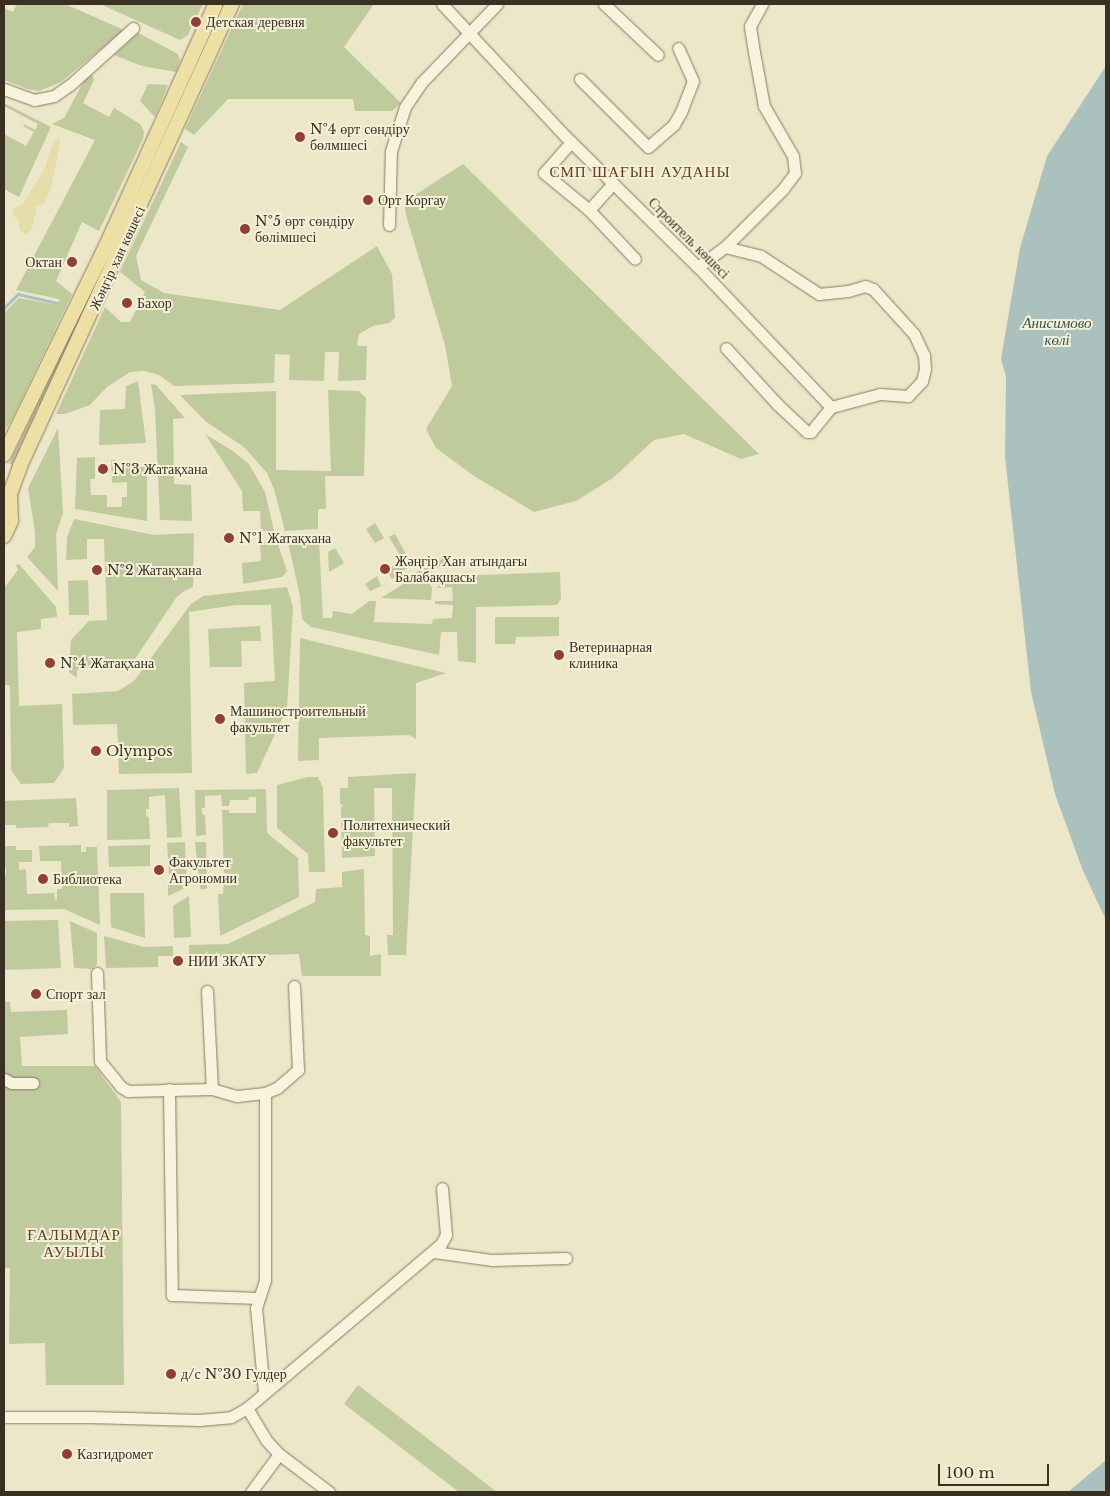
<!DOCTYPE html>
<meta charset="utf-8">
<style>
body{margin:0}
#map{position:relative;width:1110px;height:1496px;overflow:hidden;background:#ede7c9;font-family:"Libre Baskerville",serif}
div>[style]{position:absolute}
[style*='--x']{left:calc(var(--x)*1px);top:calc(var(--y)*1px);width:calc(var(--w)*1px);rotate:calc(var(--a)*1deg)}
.green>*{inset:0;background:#bfca9d}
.sand>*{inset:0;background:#e6dea8}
.water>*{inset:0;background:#aac1bd}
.stream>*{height:2.5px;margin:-1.25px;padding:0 1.25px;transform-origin:1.25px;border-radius:1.25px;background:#aac1bd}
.roads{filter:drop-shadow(0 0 1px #887a5f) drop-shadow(0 0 1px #887a5f)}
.minor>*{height:11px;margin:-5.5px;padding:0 5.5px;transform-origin:5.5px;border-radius:5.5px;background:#f7f3dc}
.major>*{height:14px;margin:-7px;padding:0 7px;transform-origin:7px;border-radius:7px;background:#ede0a4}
.dots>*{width:14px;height:14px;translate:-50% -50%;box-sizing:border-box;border:2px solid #f4f0d8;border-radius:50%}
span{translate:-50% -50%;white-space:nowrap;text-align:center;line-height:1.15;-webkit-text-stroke:4px #f4f0d8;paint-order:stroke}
.poi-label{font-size:14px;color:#393021}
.left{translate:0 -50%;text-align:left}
.right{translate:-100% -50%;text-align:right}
.street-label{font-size:14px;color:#393021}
.neighbourhood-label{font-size:15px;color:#643923;letter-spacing:1px}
.water-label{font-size:15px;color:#315658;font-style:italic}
.frame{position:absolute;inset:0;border:5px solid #393021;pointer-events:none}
.scale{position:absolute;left:938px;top:1464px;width:111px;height:22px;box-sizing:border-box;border:2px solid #393021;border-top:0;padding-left:6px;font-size:15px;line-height:18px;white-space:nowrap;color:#393021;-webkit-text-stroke:4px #f4f0d8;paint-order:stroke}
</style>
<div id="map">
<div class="green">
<i style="clip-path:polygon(17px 4px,65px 4px,124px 30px,61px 82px,39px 91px,28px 89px,4px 80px,4px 8px,13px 12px)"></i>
<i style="clip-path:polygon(100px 4px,203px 4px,188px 35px,180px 40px)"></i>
<i style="clip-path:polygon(243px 4px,374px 4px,344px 47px,401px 103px,392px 111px,355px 111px,353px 99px,228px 99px,194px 135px,185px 129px)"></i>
<i style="clip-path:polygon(138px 33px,178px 54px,180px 60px,176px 72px,142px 66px,114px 55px)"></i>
<i style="clip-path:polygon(92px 74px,94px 80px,83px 103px,109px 117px,114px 108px,140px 124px,144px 131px,143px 139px,99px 231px,82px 222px,56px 281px,72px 294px,11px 421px,4px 431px,4px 313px,19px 298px,58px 305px,59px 299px,16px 290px,95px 140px,52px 124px,64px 118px,85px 79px)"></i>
<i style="clip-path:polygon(148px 84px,168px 85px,155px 117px,140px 101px)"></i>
<i style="clip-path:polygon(4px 103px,51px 127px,19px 197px,4px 189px,4px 134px,26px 146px,34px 132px,23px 126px,24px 124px,35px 130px,38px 124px,4px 106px)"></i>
<i style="clip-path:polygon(181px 142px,188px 147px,136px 256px,141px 280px,164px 293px,280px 310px,377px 246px,392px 274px,395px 318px,389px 323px,373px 326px,359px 334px,357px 346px,367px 346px,366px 380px,338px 381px,339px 352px,325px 352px,324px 381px,289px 380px,290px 355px,275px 354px,274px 383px,174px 386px,159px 375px,144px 371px,130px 372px,107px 387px,90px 405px,65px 414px,56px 414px,105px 307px,121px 322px,130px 322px,145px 292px,120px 272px)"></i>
<i style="clip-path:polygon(463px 164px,759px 454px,741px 459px,684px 434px,654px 440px,613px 478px,576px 501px,534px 512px,474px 476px,436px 448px,426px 429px,452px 386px,445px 345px,406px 215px,404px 202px)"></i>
<i style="clip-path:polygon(77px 319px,81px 321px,12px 465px,9px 464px)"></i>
<i style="clip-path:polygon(138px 381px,146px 443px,99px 445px,100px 410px,125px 409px,126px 386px)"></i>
<i style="clip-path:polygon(151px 384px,156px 385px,185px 418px,173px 419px,174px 484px,191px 485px,192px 521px,160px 520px,155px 409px)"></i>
<i style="clip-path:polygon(328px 390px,359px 391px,366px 398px,364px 476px,325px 476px,326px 509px,318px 509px,318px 529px,285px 531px,274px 489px,267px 473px,244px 447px,205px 421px,180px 395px,276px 391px,276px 470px,331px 471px)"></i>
<i style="clip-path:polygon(58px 428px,63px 513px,56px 534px,58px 591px,27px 557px,35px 547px,35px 532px,28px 488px)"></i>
<i style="clip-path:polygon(205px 434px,233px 451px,249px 464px,265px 492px,274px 531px,261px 531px,260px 511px,243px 511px,242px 491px)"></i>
<i style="clip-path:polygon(95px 457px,95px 479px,90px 479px,91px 495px,107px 495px,107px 507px,122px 507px,122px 497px,127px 497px,127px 482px,112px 483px,111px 460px,116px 460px,116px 468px,147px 467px,147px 521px,75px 509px,77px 458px)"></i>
<i style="clip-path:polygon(74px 519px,154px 535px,194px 533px,193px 587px,184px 591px,176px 598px,133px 662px,77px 670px,77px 678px,69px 672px,71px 640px,89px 621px,107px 620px,104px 539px,87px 539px,87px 559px,66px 560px,67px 537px)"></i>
<i style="clip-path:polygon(375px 523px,384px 538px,375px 543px,366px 529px)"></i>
<i style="clip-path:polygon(395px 534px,411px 563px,409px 567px,392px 579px,386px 570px,403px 560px,389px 537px)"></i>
<i style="clip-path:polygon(319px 540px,323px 618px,332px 618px,333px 611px,352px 614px,369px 601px,376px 601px,374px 622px,432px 624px,433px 619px,452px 618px,453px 605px,435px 604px,435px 601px,453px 601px,452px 587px,436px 588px,454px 576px,560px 572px,561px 599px,557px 605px,476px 607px,476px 663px,458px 661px,457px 632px,441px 632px,439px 655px,311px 627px,302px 619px,300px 597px,288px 542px)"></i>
<i style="clip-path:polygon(260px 541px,277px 541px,287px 571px,282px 577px,243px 584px,242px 563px,261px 561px)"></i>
<i style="clip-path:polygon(335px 548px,344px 563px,329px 572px,328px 552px)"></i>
<i style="clip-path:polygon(429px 556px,434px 564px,443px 558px,446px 562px,428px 574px,422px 566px)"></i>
<i style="clip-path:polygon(19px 564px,56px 607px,57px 617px,41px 619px,41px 629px,17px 632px,19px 706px,62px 704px,64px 768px,54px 783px,21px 784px,11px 770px,10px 685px,4px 685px,4px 588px,18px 570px,16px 565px)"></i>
<i style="clip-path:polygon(420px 569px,432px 588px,431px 600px,381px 598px,411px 579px)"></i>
<i style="clip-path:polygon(377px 576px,381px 586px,370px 591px,365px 584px)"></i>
<i style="clip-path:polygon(88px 580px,89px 615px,69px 615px,68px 581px)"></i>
<i style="clip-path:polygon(287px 587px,293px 607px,287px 708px,257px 773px,246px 774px,244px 683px,275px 681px,271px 605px,236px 605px,189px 612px,192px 773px,119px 774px,117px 724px,73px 725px,72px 694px,118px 691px,134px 681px,191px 604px,203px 596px)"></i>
<i style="clip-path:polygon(495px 617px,559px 617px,559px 636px,516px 637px,515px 644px,495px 644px)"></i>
<i style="clip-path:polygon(260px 626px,261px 641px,241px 641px,242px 667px,210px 667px,208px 629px)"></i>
<i style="clip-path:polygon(300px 638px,446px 673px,416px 683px,416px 739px,409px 735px,319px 738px,319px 760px,298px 761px)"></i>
<i style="clip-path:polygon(416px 773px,406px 955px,388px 955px,387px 935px,393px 935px,392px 788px,374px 788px,375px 856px,342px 858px,341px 808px,343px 805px,340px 804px,340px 788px,348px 788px,348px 777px)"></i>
<i style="clip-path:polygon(308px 777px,318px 777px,323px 788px,325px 872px,309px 872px,308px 854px,277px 828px,277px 785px)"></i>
<i style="clip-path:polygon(179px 788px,182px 837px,167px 838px,165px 795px,149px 797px,149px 809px,146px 809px,146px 816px,149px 817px,150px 839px,107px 840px,107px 790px)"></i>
<i style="clip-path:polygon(266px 789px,267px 833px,298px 858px,299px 897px,220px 936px,218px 894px,223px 894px,224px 881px,227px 880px,227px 873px,224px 873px,222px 810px,229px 810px,229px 813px,256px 813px,256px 797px,249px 797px,248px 800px,230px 800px,229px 806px,222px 806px,221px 795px,205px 796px,205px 808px,202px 808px,202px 814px,205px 815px,206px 835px,196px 836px,195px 790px)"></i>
<i style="clip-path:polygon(76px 798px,78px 826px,69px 827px,69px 823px,49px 823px,48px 827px,16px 828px,16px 825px,4px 825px,4px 801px)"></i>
<i style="clip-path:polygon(185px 842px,187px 887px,168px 896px,168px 883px,171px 882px,171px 874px,169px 874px,167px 843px)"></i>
<i style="clip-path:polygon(195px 842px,206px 842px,207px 889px,200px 889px)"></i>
<i style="clip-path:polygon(81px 845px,81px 852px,86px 852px,86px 847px,97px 847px,100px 925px,64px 909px,4px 910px,4px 875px,6px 875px,6px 868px,4px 868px,4px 846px,16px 846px,16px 850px,32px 850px,32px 862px,19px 862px,19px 870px,26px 869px,27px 894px,54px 893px,55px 900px,57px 899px,57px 889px,62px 889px,61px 861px,40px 861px,39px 846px)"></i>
<i style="clip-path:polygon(150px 845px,150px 866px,109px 867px,108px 846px)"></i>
<i style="clip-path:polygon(364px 869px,365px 935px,370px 936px,370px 956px,381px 954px,381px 976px,302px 976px,299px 954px,212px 957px,189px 955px,189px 945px,228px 944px,315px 902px,316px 889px,342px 887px,342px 872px)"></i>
<i style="clip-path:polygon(110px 893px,144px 893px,145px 938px,111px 927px)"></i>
<i style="clip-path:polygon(189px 896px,191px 937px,174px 938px,173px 906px)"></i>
<i style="clip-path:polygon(58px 920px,61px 968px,4px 970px,4px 921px)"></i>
<i style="clip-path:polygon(70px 921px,97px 933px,97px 964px,93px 969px,74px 968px)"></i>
<i style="clip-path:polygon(104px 936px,144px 947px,173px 946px,173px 956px,158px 956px,158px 967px,106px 968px)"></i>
<i style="clip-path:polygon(4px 1002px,10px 1002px,11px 1012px,67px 1010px,68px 1034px,20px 1037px,22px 1066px,95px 1066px,121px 1102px,124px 1385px,46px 1385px,45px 1343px,9px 1344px,10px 1268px,4px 1268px)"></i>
<i style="clip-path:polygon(358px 1385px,497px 1492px,459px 1492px,344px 1404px)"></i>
</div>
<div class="sand">
<i style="clip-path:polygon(57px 139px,60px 140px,60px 144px,51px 188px,44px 205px,37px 206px,32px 229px,26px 234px,20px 231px,18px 220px,12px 214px,13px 209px,23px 204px,45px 168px,50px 150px)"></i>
</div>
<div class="water">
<i style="clip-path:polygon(1106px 66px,1106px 920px,1083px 871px,1055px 794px,1031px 692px,1005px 457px,1006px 377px,1001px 359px,1020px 248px,1047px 156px)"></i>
<i style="clip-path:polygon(1106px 1460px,1106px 1492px,1068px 1492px)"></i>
</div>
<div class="stream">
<i style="--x:4;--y:308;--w:20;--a:-45"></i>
<i style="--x:18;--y:294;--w:41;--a:12.7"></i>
</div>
<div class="roads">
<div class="minor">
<i style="--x:442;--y:4;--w:180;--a:47"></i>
<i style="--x:565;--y:136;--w:187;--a:44.6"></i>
<i style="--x:698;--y:267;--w:193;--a:46.5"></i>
<i style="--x:604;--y:4;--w:74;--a:43.4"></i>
<i style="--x:580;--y:79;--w:96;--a:45"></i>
<i style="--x:648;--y:147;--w:35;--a:-41"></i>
<i style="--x:674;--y:124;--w:14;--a:-60"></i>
<i style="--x:681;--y:112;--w:33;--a:-69"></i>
<i style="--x:693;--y:81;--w:36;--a:-114"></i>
<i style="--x:4;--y:89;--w:32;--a:20"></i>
<i style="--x:34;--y:100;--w:20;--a:-11"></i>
<i style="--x:54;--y:96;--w:19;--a:-35"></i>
<i style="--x:70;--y:85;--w:85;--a:-42.1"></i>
<i style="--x:571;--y:142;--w:41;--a:131.1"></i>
<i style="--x:544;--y:173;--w:58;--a:39.4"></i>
<i style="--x:589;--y:210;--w:67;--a:46.8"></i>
<i style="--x:589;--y:210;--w:36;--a:-48"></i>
<i style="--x:389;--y:225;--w:74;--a:-88.5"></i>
<i style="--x:391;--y:151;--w:46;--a:-72.3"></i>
<i style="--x:405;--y:107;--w:30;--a:-56"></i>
<i style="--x:422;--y:82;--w:108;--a:-46.1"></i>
<i style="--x:725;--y:247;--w:37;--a:14"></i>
<i style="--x:761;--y:256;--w:69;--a:33.2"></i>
<i style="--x:819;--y:294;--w:29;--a:-6"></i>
<i style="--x:848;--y:291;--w:18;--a:-16"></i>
<i style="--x:865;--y:286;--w:9;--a:21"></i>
<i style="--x:873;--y:289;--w:61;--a:47.7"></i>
<i style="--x:914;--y:334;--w:23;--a:65"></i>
<i style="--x:924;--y:355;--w:14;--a:86"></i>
<i style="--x:925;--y:369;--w:12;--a:104"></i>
<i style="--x:922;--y:381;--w:21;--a:133"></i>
<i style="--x:908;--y:396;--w:28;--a:-176"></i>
<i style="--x:880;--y:394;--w:51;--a:165.1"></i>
<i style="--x:831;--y:407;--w:32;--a:129"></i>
<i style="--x:811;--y:432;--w:4;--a:180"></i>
<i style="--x:807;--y:432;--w:40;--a:-137"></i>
<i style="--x:778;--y:405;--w:77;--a:-132.4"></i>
<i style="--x:698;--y:267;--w:34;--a:-37"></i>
<i style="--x:725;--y:247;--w:82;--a:-45"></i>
<i style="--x:783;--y:189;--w:20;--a:-53"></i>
<i style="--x:795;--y:173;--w:17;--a:-97"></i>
<i style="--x:793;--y:156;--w:58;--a:-120.1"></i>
<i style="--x:764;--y:106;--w:55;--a:-100.5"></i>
<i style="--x:754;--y:52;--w:26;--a:-99"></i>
<i style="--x:750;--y:26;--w:25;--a:-61"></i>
<i style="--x:97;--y:973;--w:88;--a:88"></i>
<i style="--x:100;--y:1061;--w:33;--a:51"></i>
<i style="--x:121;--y:1087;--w:8;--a:30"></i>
<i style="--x:128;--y:1091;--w:84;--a:-1.4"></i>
<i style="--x:212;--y:1089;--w:26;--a:16"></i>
<i style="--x:237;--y:1096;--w:28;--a:-6"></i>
<i style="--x:265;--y:1093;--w:13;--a:-23"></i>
<i style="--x:277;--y:1088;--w:28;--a:-41"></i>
<i style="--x:298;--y:1070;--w:84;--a:-92.7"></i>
<i style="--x:207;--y:991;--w:98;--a:87.1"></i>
<i style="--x:4;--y:1079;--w:9;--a:27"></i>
<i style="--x:12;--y:1083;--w:21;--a:0"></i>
<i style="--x:169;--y:1089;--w:206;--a:89.2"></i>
<i style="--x:172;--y:1295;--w:86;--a:2"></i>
<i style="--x:434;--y:1252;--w:59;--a:7.9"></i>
<i style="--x:492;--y:1260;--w:74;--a:-1.5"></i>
<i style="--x:264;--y:1392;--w:84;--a:-95.4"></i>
<i style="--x:256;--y:1308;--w:29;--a:-72"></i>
<i style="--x:265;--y:1280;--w:187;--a:-90"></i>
<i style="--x:247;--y:1408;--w:37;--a:59"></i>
<i style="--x:266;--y:1440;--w:19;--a:47"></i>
<i style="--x:279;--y:1454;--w:63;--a:37.2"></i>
<i style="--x:4;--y:1417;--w:85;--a:0"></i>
<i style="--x:89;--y:1417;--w:110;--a:1.6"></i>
<i style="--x:199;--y:1420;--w:32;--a:-5"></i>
<i style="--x:231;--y:1417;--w:18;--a:-29"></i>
<i style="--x:247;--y:1408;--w:254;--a:-40.2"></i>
<i style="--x:441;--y:1244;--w:10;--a:-61"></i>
<i style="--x:446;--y:1235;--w:47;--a:-94.9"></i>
<i style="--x:251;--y:1492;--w:47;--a:-53.6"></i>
</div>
<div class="major">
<i style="--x:4;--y:455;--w:233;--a:-64"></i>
<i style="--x:106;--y:246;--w:266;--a:-65.6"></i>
<i style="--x:4;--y:536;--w:17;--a:-65"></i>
<i style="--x:11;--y:521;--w:27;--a:-92"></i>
<i style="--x:10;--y:494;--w:30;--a:-70"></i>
<i style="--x:20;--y:466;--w:508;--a:-65.35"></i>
</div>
</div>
<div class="dots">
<i style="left:196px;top:22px;background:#943e32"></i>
<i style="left:300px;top:137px;background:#943e32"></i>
<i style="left:368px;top:200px;background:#943e32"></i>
<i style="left:245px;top:229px;background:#943e32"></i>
<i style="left:72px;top:262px;background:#943e32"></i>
<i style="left:127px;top:303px;background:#943e32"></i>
<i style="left:103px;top:469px;background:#943e32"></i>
<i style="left:229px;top:538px;background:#943e32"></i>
<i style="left:385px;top:569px;background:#943e32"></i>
<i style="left:97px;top:570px;background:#943e32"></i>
<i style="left:559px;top:655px;background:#943e32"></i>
<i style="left:50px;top:663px;background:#943e32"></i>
<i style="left:220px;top:719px;background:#943e32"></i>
<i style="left:96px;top:751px;background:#943e32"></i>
<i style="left:333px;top:833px;background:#943e32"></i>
<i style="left:159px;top:870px;background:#943e32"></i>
<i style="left:43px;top:879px;background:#943e32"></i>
<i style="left:178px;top:961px;background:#943e32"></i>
<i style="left:36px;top:994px;background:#943e32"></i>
<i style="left:171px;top:1374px;background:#943e32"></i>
<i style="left:67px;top:1454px;background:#943e32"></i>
</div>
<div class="poi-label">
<span class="left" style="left:206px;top:22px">Детская деревня</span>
<span class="left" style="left:310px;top:137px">№4 өрт сөндіру<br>бөлмшесі</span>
<span class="left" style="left:378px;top:200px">Орт Коргау</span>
<span class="left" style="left:255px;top:229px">№5 өрт сөндіру<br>бөлімшесі</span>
<span class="right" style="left:62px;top:262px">Октан</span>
<span class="left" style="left:137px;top:303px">Бахор</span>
<span class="left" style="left:113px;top:469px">№3 Жатақхана</span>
<span class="left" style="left:239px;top:538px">№1 Жатақхана</span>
<span class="left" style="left:395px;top:569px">Жәңгір Хан атындағы<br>Балабақшасы</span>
<span class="left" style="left:107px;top:570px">№2 Жатақхана</span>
<span class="left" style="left:569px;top:655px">Ветеринарная<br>клиника</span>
<span class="left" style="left:60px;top:663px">№4 Жатақхана</span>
<span class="left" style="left:230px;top:719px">Машиностроительный<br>факультет</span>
<span class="left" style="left:106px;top:751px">Olympos</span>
<span class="left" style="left:343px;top:833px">Политехнический<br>факультет</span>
<span class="left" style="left:169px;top:870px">Факультет<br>Агрономии</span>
<span class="left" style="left:53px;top:879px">Библиотека</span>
<span class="left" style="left:188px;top:961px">НИИ ЗКАТУ</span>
<span class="left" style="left:46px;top:994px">Спорт зал</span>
<span class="left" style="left:181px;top:1374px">д/с №30 Гулдер</span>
<span class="left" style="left:77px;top:1454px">Казгидромет</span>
</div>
<div class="street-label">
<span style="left:689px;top:238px;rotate:45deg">Строитель көшесі</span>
<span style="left:117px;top:258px;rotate:-65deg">Жәңгір хан көшесі</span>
</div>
<div class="neighbourhood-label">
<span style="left:640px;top:172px">СМП ШАҒЫН АУДАНЫ</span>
<span style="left:74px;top:1243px">ҒАЛЫМДАР<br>АУЫЛЫ</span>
</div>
<div class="water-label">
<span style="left:1057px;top:331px">Анисимово<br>көлі</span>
</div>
<div class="frame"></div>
<div class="scale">100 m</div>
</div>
